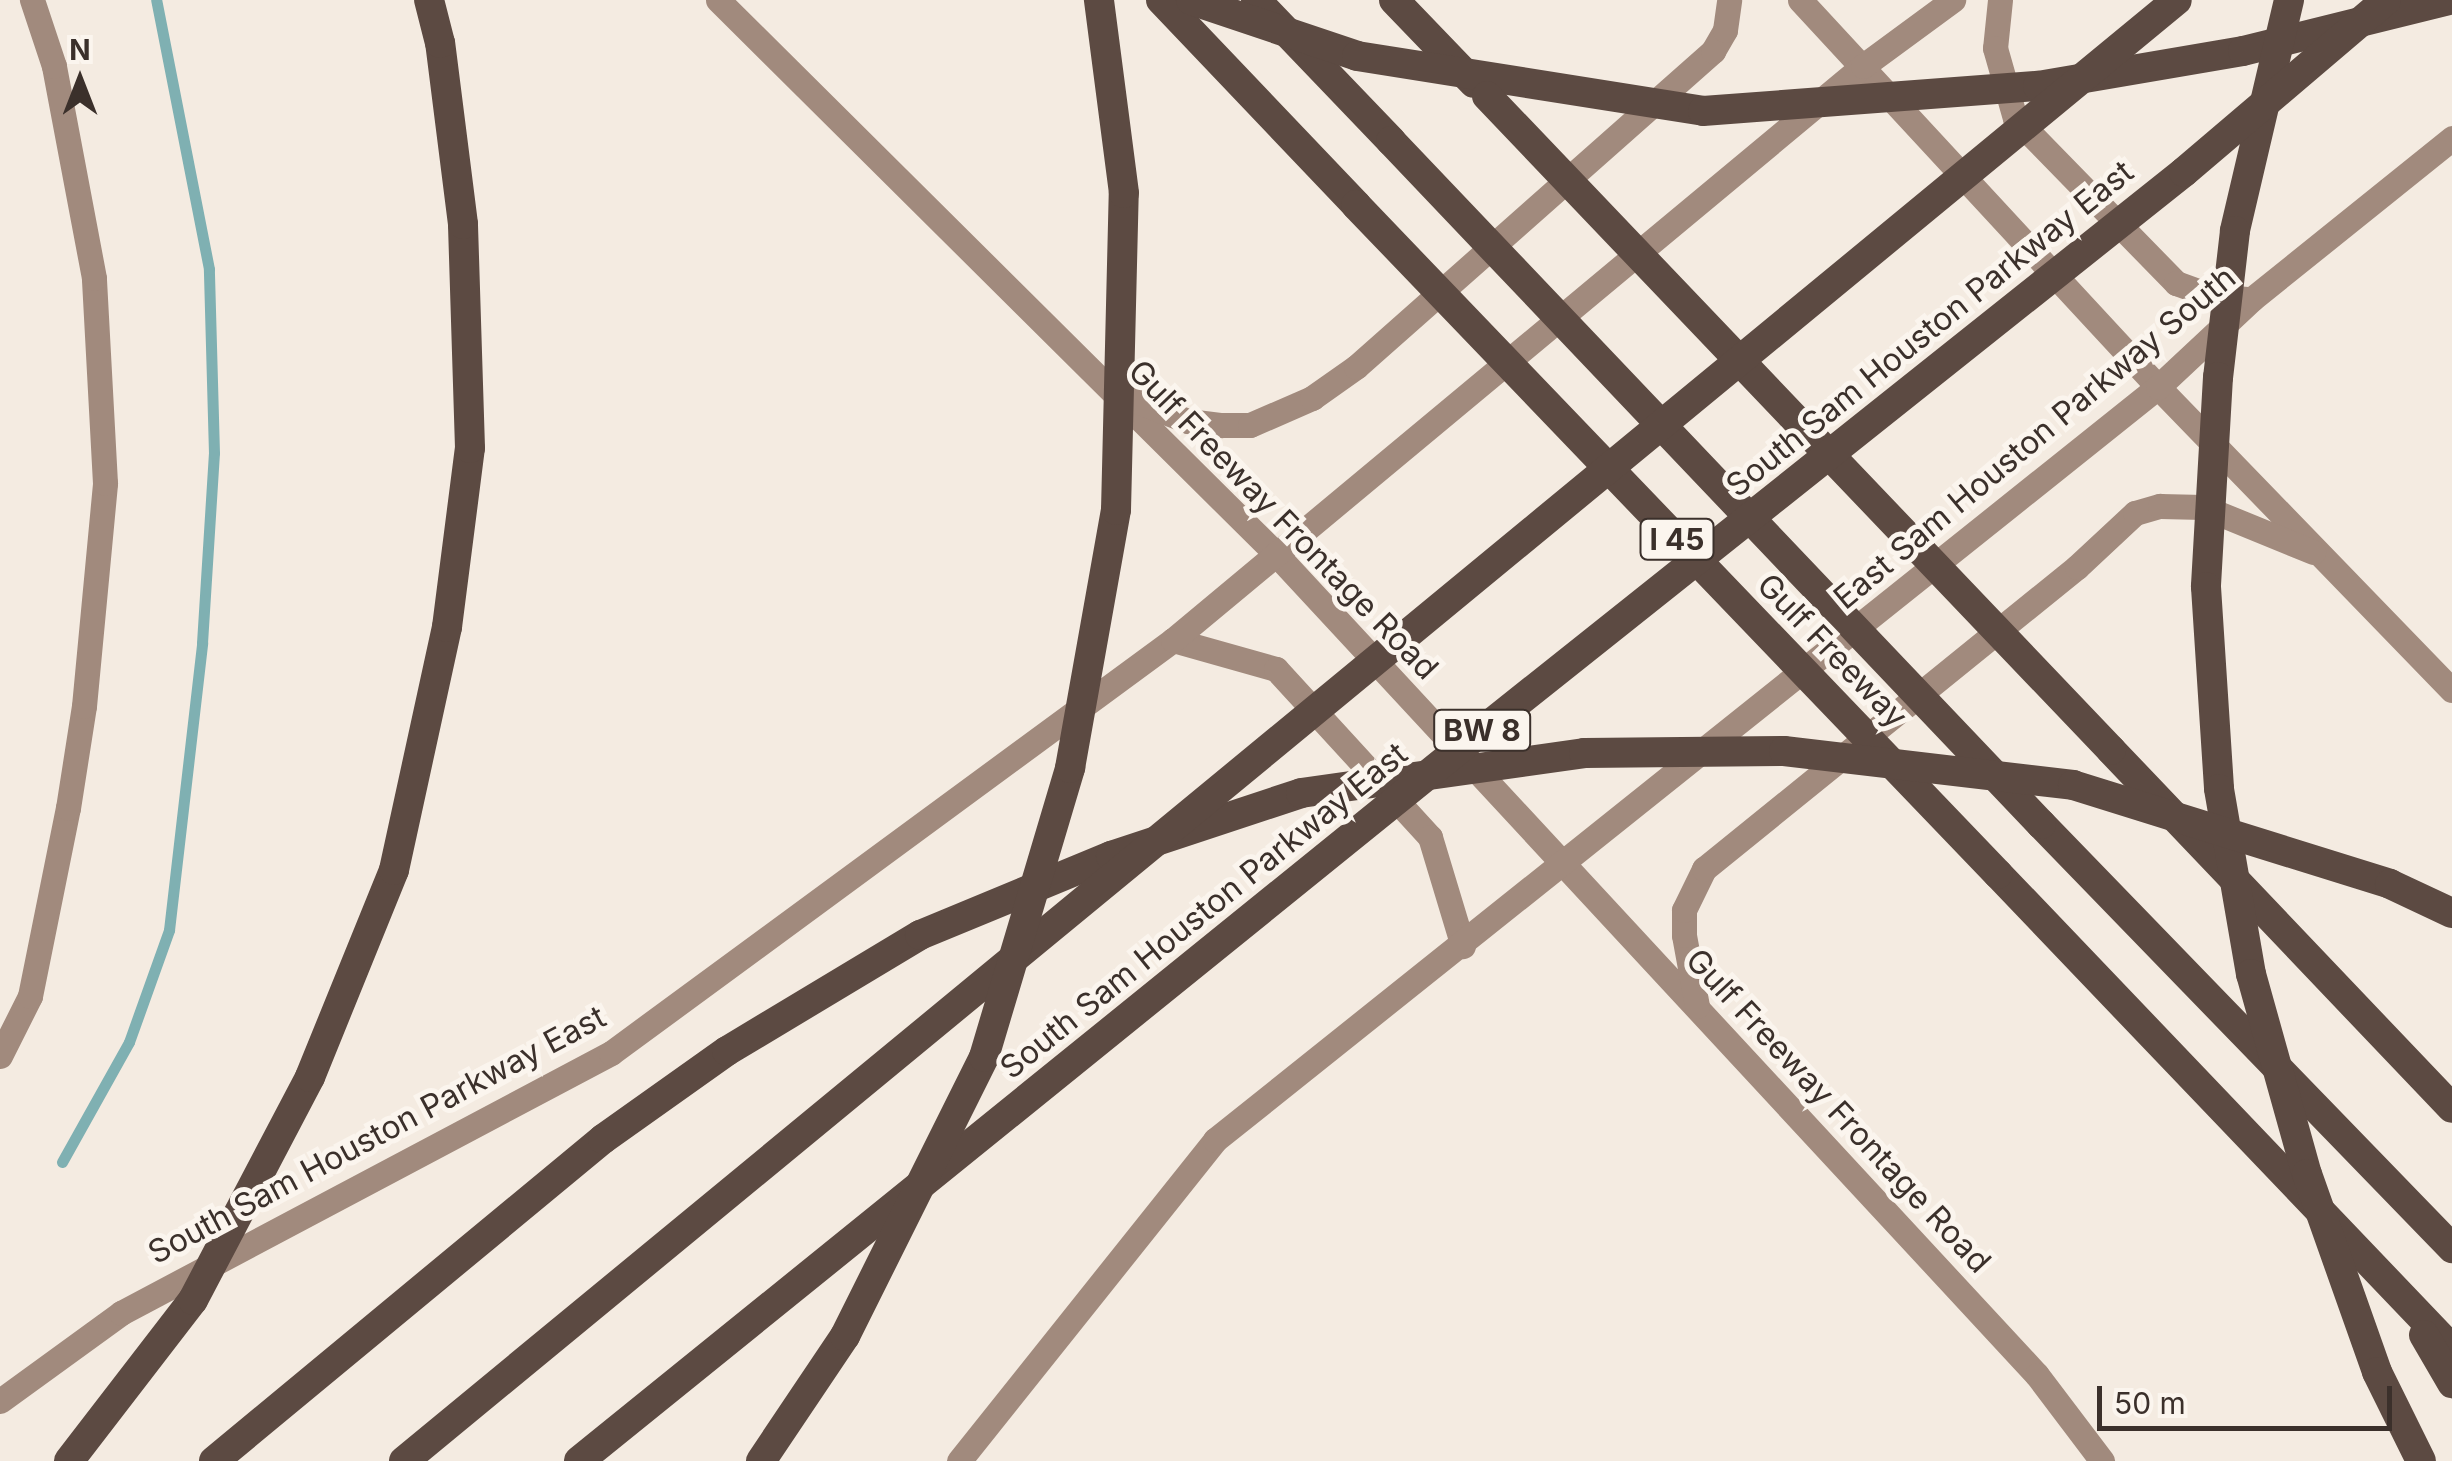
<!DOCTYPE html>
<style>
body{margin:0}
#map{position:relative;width:2452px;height:1461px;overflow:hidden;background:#f4ebe1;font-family:Inter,sans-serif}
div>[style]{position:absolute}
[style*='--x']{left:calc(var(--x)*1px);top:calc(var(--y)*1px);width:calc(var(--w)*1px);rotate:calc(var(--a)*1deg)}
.stream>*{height:11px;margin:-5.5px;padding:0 5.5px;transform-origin:5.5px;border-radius:5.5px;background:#7fb0b2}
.secondary>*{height:25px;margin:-12.5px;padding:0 12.5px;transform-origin:12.5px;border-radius:12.5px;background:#a18a7d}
.motorway>*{height:30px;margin:-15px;padding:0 15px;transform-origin:15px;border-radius:15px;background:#5c4a42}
.motorway-bridge>*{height:30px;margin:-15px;padding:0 15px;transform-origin:15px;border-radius:15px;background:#5c4a42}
span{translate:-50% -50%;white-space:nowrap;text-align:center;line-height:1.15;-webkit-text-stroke:10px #fbf5ee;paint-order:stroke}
.shield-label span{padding:2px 8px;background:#fbf5ee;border:2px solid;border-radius:8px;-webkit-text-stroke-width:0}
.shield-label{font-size:30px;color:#3b302b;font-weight:700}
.street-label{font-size:32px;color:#3b302b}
.north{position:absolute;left:30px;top:30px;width:100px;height:100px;-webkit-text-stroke:8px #fbf5ee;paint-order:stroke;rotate:0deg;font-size:28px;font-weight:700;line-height:40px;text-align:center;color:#3b302b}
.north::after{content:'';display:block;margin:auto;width:35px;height:45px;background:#3b302b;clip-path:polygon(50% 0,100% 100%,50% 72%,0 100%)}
.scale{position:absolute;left:2097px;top:1386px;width:295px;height:45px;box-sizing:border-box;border:5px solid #3b302b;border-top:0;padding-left:12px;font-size:30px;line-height:35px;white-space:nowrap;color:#3b302b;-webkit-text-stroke:8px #fbf5ee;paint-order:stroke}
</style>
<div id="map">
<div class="stream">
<i style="--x:62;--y:1162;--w:137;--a:-60.8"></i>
<i style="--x:129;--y:1042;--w:119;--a:-70.3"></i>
<i style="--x:169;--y:930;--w:289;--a:-83.4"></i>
<i style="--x:202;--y:643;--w:190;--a:-86.4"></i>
<i style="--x:214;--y:453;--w:184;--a:-91.6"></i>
<i style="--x:209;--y:269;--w:274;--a:-101.1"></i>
</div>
<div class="secondary">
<i style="--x:718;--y:0;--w:786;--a:44.79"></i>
<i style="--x:1276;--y:554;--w:1119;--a:47.17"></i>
<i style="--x:2037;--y:1375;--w:108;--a:52.9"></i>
<i style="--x:1800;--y:0;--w:527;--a:47.23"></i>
<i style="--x:2158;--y:387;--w:422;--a:45.9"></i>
<i style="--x:2000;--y:0;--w:48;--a:95.9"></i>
<i style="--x:1995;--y:48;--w:73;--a:74.1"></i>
<i style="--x:2015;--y:118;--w:231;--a:45.7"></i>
<i style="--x:2176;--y:283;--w:38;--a:20"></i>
<i style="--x:2212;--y:296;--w:35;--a:5"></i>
<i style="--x:1121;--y:395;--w:72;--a:21.2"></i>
<i style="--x:1188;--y:421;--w:34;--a:7"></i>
<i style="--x:1222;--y:425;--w:28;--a:0"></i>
<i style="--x:1250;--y:425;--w:68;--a:-23.5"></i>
<i style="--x:1312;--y:398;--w:54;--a:-35.2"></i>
<i style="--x:1356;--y:367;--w:477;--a:-41.5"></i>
<i style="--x:1713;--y:51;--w:24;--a:-60"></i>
<i style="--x:1725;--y:30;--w:30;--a:-82"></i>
<i style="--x:1173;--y:640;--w:107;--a:15.7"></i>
<i style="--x:1276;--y:669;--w:228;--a:47.5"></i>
<i style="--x:1430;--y:837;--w:114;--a:73.2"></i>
<i style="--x:1697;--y:1006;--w:72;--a:-100.4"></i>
<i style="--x:1684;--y:935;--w:25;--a:-90"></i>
<i style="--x:1684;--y:910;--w:46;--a:-64"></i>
<i style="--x:1704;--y:869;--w:480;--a:-39"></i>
<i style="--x:2077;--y:567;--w:79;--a:-43"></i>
<i style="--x:2135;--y:513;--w:26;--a:-16"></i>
<i style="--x:2160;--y:506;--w:43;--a:1.3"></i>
<i style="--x:2203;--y:507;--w:119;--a:22.2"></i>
<i style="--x:0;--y:1056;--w:67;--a:-63.4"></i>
<i style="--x:30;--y:996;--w:192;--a:-78.6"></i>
<i style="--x:68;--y:808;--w:103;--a:-81.1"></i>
<i style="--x:84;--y:706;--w:224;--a:-84.6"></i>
<i style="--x:105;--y:483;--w:205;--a:-93.1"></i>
<i style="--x:94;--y:278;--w:216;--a:-100.7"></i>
<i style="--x:54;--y:66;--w:70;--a:-108.4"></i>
<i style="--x:0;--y:1401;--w:150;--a:-36"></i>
<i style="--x:121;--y:1313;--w:555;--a:-27.95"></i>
<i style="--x:611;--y:1053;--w:697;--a:-36.31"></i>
<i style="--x:1173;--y:640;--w:898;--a:-39.76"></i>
<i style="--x:1863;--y:66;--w:112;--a:-36.3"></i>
<i style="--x:959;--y:1461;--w:411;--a:-51.4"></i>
<i style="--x:1215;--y:1140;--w:1207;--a:-38.61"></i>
<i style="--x:2158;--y:387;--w:129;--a:-43.1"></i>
<i style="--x:2252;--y:299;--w:257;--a:-38.8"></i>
</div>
<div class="motorway">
<i style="--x:1161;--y:0;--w:283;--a:46.4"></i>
<i style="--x:1256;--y:0;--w:195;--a:46.2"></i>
<i style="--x:1394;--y:0;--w:115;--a:46.1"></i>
<i style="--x:2111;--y:750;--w:494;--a:46.4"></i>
<i style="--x:2041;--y:824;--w:591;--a:45.89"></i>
<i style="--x:1998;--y:874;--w:657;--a:46.29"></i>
<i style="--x:2424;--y:1335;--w:56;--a:59.7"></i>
</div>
<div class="motorway-bridge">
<i style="--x:1191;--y:0;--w:175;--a:18.6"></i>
<i style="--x:1357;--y:56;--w:350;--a:9"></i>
<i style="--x:1703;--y:111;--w:336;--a:-4.3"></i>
<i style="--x:2038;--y:86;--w:208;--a:-9.7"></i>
<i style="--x:2243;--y:51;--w:212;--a:-13.9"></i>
<i style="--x:2289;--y:0;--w:237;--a:103.2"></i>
<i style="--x:2235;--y:231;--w:147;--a:96.6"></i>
<i style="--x:2218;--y:377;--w:210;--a:93.3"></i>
<i style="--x:2206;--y:587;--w:202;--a:86.3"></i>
<i style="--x:2219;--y:789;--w:188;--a:80.2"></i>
<i style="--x:2251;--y:974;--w:208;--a:74.4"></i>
<i style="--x:2307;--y:1174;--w:210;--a:70.5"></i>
<i style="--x:2377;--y:1372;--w:99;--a:63.7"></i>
<i style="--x:1487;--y:96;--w:904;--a:46.34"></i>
<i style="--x:1391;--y:141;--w:943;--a:46.42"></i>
<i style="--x:1356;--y:205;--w:927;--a:46.18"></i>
<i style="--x:69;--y:1461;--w:203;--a:-52.4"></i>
<i style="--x:193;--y:1300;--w:252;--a:-62.3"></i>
<i style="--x:310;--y:1077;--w:223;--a:-67.9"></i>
<i style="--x:394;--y:870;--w:249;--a:-77.7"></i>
<i style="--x:447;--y:627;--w:180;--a:-82.7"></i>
<i style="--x:470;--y:448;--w:224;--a:-91.8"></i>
<i style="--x:463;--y:224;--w:182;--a:-97.2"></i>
<i style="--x:440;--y:43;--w:44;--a:-104.3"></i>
<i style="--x:214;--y:1461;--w:505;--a:-39.62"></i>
<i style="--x:603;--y:1139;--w:152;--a:-35.4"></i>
<i style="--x:727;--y:1051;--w:225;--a:-31"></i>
<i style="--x:920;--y:935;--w:207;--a:-22.5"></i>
<i style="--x:1111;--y:856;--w:200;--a:-18.3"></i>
<i style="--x:1301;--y:793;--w:286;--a:-8"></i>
<i style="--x:1584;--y:753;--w:200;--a:-0.6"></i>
<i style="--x:1784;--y:751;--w:291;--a:6.7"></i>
<i style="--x:2073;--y:785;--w:332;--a:17.3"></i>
<i style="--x:2390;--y:884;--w:68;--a:25.1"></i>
<i style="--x:404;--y:1461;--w:2297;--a:-39.49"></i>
<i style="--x:579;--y:1461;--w:1156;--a:-38.96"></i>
<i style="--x:1478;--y:734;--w:902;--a:-38.52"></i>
<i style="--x:2184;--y:172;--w:265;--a:-40.4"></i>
<i style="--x:761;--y:1461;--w:151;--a:-56.1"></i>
<i style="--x:845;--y:1336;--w:312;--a:-63.5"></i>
<i style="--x:984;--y:1057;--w:302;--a:-73.4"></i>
<i style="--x:1070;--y:768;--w:262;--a:-79.9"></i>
<i style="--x:1116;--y:510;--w:317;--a:-88.6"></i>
<i style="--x:1124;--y:193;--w:195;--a:-97.4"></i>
</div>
<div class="shield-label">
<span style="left:1677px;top:539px">I 45</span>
<span style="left:1482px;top:730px">BW 8</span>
</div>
<div class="street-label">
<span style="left:1930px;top:329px;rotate:-39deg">South Sam Houston Parkway East</span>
<span style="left:2035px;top:438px;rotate:-40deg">East Sam Houston Parkway South</span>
<span style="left:1283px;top:520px;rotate:46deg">Gulf Freeway Frontage Road</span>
<span style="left:1832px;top:651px;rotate:46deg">Gulf Freeway</span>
<span style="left:1204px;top:911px;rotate:-39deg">South Sam Houston Parkway East</span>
<span style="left:1838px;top:1111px;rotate:47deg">Gulf Freeway Frontage Road</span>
<span style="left:377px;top:1135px;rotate:-28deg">South Sam Houston Parkway East</span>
</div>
<div class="north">N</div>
<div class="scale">50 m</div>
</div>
